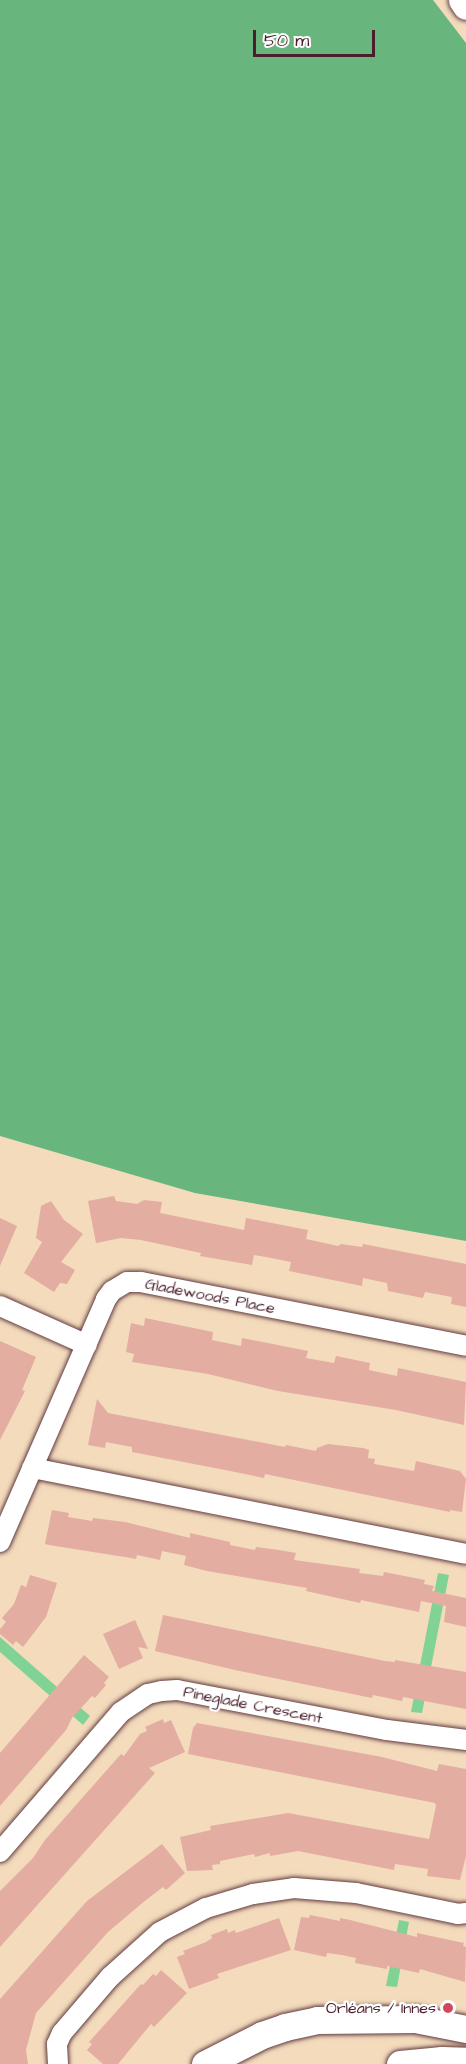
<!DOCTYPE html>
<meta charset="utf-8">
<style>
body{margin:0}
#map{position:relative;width:466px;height:2064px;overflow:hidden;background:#f3dbbc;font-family:"Architects Daughter",sans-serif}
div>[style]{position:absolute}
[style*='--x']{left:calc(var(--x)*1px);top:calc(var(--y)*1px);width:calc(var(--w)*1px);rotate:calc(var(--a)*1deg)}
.green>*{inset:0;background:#80d395}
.forest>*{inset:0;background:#68b57e}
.building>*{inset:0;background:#e3ada2}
.roads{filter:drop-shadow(0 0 2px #633b41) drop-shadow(0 0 2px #633b41)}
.street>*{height:20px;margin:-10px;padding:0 10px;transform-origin:10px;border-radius:10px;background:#fff}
.secondary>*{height:27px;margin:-13.5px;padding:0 13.5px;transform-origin:13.5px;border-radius:13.5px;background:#fff}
.dots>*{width:16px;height:16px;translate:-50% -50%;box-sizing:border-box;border:3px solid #fff;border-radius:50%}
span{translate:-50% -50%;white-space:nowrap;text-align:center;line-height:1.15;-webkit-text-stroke:4.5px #fff;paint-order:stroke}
.street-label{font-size:16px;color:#4a1f2b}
.poi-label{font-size:16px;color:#4a1f2b}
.right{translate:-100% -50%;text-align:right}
.scale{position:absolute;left:253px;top:30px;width:122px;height:27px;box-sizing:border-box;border:3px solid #4a1f2b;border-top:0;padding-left:8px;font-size:18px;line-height:21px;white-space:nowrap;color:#4a1f2b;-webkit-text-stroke:4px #fff;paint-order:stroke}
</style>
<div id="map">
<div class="green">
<i style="clip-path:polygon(438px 1573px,449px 1575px,422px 1713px,411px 1712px)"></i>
<i style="clip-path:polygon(0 1637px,90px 1716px,83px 1725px,0 1652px)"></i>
<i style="clip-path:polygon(399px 1920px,409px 1922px,397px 1987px,386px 1986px)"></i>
</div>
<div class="forest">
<i style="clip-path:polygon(0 0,433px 0,466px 43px,466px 1241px,195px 1193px,0 1136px)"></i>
</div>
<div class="building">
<i style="clip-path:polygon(114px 1196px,116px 1201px,137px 1204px,144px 1200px,162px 1202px,160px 1213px,244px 1230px,246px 1218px,308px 1230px,306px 1239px,338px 1246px,341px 1244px,362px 1247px,363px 1244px,466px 1264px,466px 1307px,451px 1304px,452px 1297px,425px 1292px,423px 1298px,388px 1291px,387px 1283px,363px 1278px,362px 1286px,289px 1271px,291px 1262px,266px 1257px,254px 1255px,252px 1265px,200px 1256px,201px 1253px,141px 1240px,121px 1238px,96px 1243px,88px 1201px)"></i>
<i style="clip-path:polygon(51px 1201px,64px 1220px,83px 1234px,61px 1262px,75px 1270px,67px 1284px,60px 1283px,54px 1292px,24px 1273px,42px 1242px,36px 1238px,41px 1206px)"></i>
<i style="clip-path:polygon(0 1218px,17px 1226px,0 1266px)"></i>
<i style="clip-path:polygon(145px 1318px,213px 1332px,212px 1340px,241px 1346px,242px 1338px,308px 1351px,306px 1358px,334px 1363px,336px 1356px,370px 1363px,369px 1370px,397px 1376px,398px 1368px,466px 1382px,464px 1425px,396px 1410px,278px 1391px,208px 1374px,132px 1362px,134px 1354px,126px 1352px,131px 1323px,144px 1326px)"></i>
<i style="clip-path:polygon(0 1341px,36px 1357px,22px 1390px,25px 1391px,0 1440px)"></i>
<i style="clip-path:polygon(97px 1399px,108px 1413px,285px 1447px,286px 1445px,316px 1451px,317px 1448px,328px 1444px,363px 1448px,369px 1450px,368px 1458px,375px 1459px,374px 1464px,414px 1471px,416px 1461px,460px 1471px,466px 1479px,462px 1512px,450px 1510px,450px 1512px,265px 1474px,264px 1478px,225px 1470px,132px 1452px,132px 1447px,106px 1442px,105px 1448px,88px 1445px)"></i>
<i style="clip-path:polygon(52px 1510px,69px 1513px,68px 1517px,92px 1521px,93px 1518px,125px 1522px,190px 1538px,190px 1533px,230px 1542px,230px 1545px,255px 1550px,256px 1547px,279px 1550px,296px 1553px,294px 1560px,360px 1569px,359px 1573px,383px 1576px,384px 1572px,425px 1580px,424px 1584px,434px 1586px,432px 1591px,466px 1598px,466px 1627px,444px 1622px,446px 1606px,421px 1601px,419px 1612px,361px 1600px,360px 1603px,306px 1591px,307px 1588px,207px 1571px,184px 1565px,186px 1556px,162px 1551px,160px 1560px,137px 1555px,136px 1559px,131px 1558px,49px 1545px,45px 1544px)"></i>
<i style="clip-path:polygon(30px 1575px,57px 1583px,46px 1617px,23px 1647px,16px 1641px,13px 1645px,0 1634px,0 1629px,6px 1622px,2px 1618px,14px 1604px,21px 1585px,26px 1587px)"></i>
<i style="clip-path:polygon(163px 1615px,385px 1661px,395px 1662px,395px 1660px,466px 1672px,466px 1709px,403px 1697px,402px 1701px,373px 1695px,372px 1698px,235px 1670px,155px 1651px)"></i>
<i style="clip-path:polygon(135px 1620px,148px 1649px,138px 1647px,143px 1658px,119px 1669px,103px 1634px)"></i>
<i style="clip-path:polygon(84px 1655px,109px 1677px,104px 1683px,106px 1685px,95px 1698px,92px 1696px,72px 1718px,66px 1730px,0 1806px,0 1753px)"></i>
<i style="clip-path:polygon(163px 1719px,164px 1723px,171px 1720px,185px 1752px,149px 1768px,155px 1773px,0 1947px,0 1891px,33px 1858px,45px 1840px,121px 1754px,124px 1756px,140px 1734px,147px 1731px,145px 1727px)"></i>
<i style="clip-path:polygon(197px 1723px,382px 1757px,437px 1771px,439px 1764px,466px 1769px,466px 1856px,460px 1880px,427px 1876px,428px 1869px,395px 1864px,394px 1870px,298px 1851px,270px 1856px,270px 1853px,255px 1857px,254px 1854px,220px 1861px,220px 1864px,212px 1865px,213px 1870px,187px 1871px,180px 1837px,211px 1830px,210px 1826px,288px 1813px,429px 1839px,436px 1806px,435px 1803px,188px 1754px,193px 1728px)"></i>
<i style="clip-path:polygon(162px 1844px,185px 1873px,166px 1890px,163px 1887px,146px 1900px,108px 1932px,36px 2013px,26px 2050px,28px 2064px,0 2064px,0 1999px,87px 1901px)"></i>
<i style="clip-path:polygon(310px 1915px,340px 1921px,340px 1918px,350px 1920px,417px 1937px,417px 1933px,464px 1943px,463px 1946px,466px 1947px,465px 1982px,420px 1969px,419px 1973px,387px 1966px,387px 1969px,355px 1963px,356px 1958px,342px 1955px,327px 1953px,326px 1957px,294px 1950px,301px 1917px,309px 1918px)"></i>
<i style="clip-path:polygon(279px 1918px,291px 1950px,217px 1974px,219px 1978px,189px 1989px,177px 1957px,185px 1954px,183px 1951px,206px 1942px,212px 1938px,211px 1935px,227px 1929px,228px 1933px,235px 1930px,236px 1933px)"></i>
<i style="clip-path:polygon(161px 1970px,187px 1993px,154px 2027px,151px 2024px,118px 2064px,103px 2064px,87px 2050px,92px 2044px,89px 2042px,141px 1984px,143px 1985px,153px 1974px,156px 1976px)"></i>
</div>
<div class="roads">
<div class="street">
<i style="--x:0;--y:1306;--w:95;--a:24.1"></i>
<i style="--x:32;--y:1468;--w:442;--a:11.2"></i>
<i style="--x:0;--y:1542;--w:265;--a:-66.4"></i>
<i style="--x:106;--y:1299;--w:10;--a:-53"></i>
<i style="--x:112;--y:1291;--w:17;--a:-31"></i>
<i style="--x:127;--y:1282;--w:14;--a:0"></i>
<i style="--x:141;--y:1282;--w:331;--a:11.1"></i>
<i style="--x:0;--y:1852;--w:185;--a:-49.2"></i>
<i style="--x:121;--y:1712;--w:32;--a:-34"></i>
<i style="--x:148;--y:1694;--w:14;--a:-12"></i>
<i style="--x:162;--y:1691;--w:15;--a:-4"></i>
<i style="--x:177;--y:1690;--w:214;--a:10.8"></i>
<i style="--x:387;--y:1730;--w:80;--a:7.2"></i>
<i style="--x:58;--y:2064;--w:20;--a:-93"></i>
<i style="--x:57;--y:2044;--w:12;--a:-66"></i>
<i style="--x:62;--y:2033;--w:74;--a:-49.4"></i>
<i style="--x:110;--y:1977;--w:67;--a:-42"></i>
<i style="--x:160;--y:1932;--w:52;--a:-27.6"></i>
<i style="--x:206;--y:1908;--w:49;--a:-16.6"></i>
<i style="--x:253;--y:1894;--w:41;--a:-8.3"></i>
<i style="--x:294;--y:1888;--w:62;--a:4.6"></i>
<i style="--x:356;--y:1893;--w:104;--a:11.6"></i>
<i style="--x:458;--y:1914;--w:8;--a:-7"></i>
</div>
<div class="secondary">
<i style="--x:462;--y:0;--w:7;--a:56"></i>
<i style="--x:205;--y:2064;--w:64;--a:-27"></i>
<i style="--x:262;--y:2035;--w:24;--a:-19"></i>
<i style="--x:285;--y:2027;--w:33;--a:-12"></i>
<i style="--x:317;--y:2020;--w:98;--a:-0.6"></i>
<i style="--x:415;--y:2019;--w:52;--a:11.1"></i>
<i style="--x:400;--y:2064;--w:42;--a:-5.4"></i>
<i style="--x:442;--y:2060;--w:24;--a:2"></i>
</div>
</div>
<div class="dots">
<i style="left:448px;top:2008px;background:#d1495b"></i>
</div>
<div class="street-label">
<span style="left:210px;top:1296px;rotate:11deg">Gladewoods Place</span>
<span style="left:253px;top:1705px;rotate:11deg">Pineglade Crescent</span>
</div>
<div class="poi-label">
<span class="right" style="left:436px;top:2008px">Orléans / Innes</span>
</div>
<div class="scale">50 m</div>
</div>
